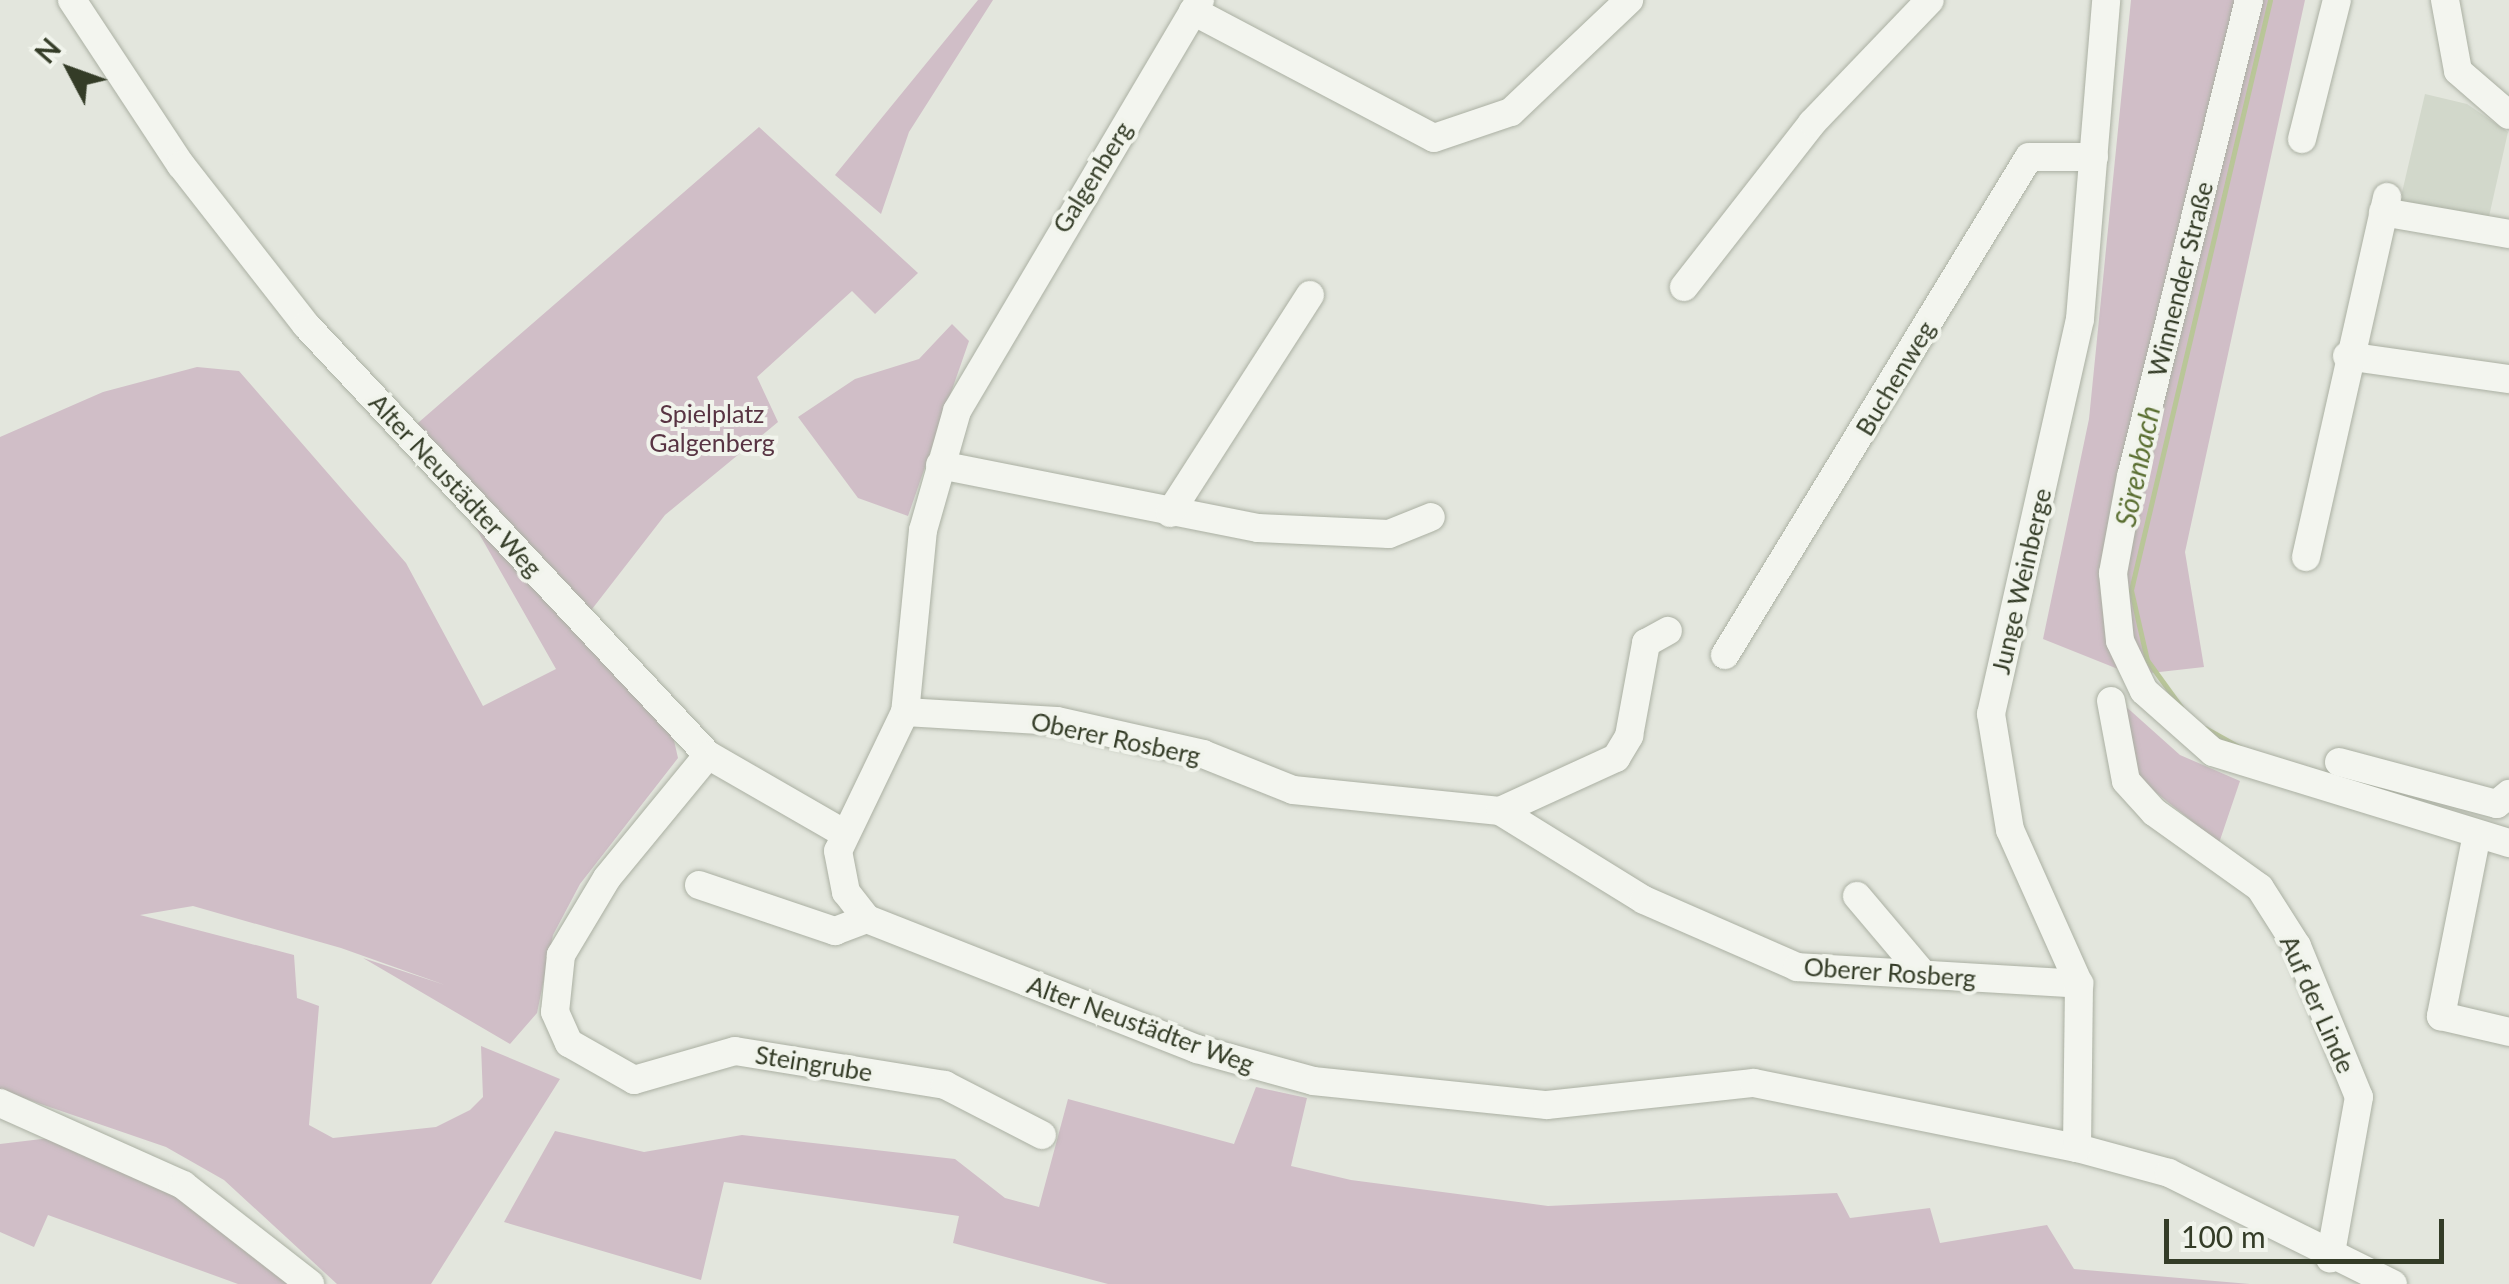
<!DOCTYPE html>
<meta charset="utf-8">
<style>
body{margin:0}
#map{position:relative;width:2509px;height:1284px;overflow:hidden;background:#e3e6dd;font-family:Lato,sans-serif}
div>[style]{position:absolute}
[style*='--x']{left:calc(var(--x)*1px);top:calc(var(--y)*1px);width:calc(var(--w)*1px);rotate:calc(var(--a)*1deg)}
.built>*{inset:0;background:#d2d8cb}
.green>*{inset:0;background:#d0bec7}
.stream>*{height:5px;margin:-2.5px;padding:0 2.5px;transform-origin:2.5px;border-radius:2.5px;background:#b9c698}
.roads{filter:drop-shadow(0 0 2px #abb0a3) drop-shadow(0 0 2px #abb0a3)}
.minor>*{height:28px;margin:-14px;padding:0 14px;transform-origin:14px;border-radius:14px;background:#f3f5ef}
span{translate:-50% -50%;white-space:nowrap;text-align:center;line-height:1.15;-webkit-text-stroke:8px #f1f4ec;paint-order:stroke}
.street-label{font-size:25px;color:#343c27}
.park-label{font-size:25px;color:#583443}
.water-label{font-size:28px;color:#5b6f32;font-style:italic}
.north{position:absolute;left:20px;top:20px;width:100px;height:100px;-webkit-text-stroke:8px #f1f4ec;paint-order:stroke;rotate:311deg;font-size:28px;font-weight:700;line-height:40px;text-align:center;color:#343c27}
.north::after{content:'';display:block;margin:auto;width:35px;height:45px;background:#343c27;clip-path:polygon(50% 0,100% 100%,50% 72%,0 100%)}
.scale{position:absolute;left:2164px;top:1219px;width:280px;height:45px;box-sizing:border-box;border:5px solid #343c27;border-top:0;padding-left:12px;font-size:30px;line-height:35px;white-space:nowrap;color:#343c27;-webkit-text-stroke:8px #f1f4ec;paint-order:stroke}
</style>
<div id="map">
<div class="built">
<i style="clip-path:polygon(2425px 94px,2467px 104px,2508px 132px,2488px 221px,2400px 201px)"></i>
</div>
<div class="green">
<i style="clip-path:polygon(978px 0,993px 0,909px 132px,881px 214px,835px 175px)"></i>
<i style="clip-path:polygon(2131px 0,2305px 0,2185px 552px,2204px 667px,2133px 675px,2043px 639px,2089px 419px)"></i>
<i style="clip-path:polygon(759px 127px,918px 273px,875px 314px,852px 291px,757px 377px,778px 422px,665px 515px,589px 613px,411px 429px)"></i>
<i style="clip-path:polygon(952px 324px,969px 341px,908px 516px,858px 498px,798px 417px,855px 379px,919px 359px)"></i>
<i style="clip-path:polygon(197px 367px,239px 371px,406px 563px,483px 706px,556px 669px,469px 516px,673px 736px,678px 758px,580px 884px,553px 935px,537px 1013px,510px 1044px,363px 958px,445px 985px,341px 948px,193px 906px,140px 915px,294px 955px,297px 998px,319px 1006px,309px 1125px,333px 1138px,436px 1127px,470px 1110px,483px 1097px,481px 1046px,560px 1079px,431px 1284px,337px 1284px,224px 1180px,166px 1147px,0 1090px,0 437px,103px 392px)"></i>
<i style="clip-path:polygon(2123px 704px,2180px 755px,2240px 781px,2219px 843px,2139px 779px)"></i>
<i style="clip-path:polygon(1256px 1087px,1307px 1098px,1291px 1166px,1351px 1180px,1548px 1206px,1837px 1193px,1850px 1218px,1930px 1208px,1940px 1243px,2047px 1225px,2074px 1269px,2250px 1284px,1108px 1284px,953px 1243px,959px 1216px,724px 1182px,701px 1280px,504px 1222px,555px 1131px,644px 1152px,742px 1135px,955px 1159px,1005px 1198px,1039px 1207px,1068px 1099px,1234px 1144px)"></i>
<i style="clip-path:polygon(50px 1138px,188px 1201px,290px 1284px,238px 1284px,48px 1215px,34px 1247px,0 1232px,0 1144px)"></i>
</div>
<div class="stream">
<i style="--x:2181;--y:707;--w:58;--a:-125.9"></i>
<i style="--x:2147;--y:660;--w:72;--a:-102.9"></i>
<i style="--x:2131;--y:590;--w:606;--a:-76.74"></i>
<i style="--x:2205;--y:728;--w:39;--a:29"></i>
</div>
<div class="roads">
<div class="minor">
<i style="--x:72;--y:0;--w:198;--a:56.6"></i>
<i style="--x:181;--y:165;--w:203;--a:52"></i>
<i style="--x:306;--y:325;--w:589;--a:46.93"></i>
<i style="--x:708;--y:755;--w:155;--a:29.9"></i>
<i style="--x:1200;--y:0;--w:477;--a:120.6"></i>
<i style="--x:957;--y:411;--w:124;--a:105.9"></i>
<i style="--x:923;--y:530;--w:183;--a:95.6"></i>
<i style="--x:905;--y:712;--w:154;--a:115.7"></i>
<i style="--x:838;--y:851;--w:42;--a:79"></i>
<i style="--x:846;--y:892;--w:34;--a:52"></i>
<i style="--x:867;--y:919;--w:355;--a:21.5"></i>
<i style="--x:1197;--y:1049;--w:120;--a:15.4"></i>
<i style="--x:1313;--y:1081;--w:235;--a:5.9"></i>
<i style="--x:1547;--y:1105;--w:208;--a:-6.1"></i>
<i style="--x:1754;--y:1083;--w:329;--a:11.4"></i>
<i style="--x:2077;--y:1148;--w:95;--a:15.2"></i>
<i style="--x:2169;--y:1173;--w:250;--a:26.4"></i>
<i style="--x:2249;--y:0;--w:490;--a:103.9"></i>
<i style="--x:2131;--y:476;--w:99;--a:100.5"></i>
<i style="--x:2113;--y:573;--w:68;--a:84.1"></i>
<i style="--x:2120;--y:641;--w:55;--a:64.4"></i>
<i style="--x:2144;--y:691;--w:92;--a:41.5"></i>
<i style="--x:2213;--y:752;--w:310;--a:17.1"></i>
<i style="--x:2445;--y:0;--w:72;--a:79.6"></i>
<i style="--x:2458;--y:71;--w:67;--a:40.8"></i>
<i style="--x:1193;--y:11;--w:272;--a:27.8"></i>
<i style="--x:1434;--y:138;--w:81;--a:-18.7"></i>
<i style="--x:1511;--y:112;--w:163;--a:-43.5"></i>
<i style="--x:2302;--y:139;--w:143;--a:-75.9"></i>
<i style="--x:2383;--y:212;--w:128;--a:9.9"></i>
<i style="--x:1684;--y:287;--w:208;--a:-52"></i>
<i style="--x:1812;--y:123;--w:170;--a:-46.2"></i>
<i style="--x:2347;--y:356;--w:164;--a:8.1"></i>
<i style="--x:940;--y:465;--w:324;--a:11.2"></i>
<i style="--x:1258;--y:528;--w:131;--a:2.6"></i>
<i style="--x:1389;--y:534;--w:45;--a:-22"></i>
<i style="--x:1170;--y:513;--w:259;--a:-57.3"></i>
<i style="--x:2306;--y:557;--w:369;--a:-77.3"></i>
<i style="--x:1725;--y:655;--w:583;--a:-58.6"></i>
<i style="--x:2029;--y:157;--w:65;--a:0"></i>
<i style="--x:2111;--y:701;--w:81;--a:79.4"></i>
<i style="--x:2126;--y:781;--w:42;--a:47.9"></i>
<i style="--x:2154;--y:812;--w:130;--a:35.6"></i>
<i style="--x:2260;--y:888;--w:69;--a:57.5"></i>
<i style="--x:2297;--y:946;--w:163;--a:67.7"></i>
<i style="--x:2359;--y:1097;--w:164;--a:100.2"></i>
<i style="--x:905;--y:712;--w:152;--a:3.4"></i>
<i style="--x:1057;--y:721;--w:150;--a:12.7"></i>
<i style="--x:1203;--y:754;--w:97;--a:21.8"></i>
<i style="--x:1293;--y:790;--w:208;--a:5.8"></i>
<i style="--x:1500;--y:811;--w:169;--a:31.7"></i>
<i style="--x:1644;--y:900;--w:167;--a:23.6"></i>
<i style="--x:1797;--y:967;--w:283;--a:3.4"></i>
<i style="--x:708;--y:755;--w:159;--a:129.4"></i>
<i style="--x:607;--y:878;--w:90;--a:120.9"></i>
<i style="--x:561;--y:955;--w:57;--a:96"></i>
<i style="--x:555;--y:1012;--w:34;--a:66"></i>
<i style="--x:569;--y:1043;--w:75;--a:29.6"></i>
<i style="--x:634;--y:1080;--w:105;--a:-16"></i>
<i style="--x:735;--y:1051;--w:213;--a:9.2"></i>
<i style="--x:945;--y:1085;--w:109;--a:27.3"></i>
<i style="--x:2339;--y:762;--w:163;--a:14.9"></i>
<i style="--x:2497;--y:804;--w:16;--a:-40"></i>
<i style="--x:1500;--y:811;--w:128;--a:-24.6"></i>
<i style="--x:1616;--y:758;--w:26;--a:-59"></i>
<i style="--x:1629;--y:736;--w:95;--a:-79.6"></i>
<i style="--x:1646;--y:643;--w:25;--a:-29"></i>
<i style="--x:2477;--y:834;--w:186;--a:101.2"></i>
<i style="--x:2441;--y:1016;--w:70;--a:13.2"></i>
<i style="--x:699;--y:885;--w:144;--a:18.7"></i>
<i style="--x:835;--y:931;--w:34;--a:-21"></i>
<i style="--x:1857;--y:896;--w:101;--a:49.8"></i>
<i style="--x:0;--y:1103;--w:201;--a:24.1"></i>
<i style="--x:183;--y:1185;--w:161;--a:37.9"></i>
<i style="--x:2077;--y:1148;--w:164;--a:-89.3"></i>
<i style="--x:2079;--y:984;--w:169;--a:-114.1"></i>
<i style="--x:2010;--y:830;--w:118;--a:-99.3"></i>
<i style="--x:1991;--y:714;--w:405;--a:-77.3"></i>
<i style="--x:2080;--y:319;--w:320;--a:-85.3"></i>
</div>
</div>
<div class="street-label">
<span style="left:1092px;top:177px;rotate:-58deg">Galgenberg</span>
<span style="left:2180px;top:279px;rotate:-76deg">Winnender Straße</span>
<span style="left:1895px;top:378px;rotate:-59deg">Buchenweg</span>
<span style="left:456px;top:485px;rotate:47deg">Alter Neustädter Weg</span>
<span style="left:2021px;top:581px;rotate:-77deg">Junge Weinberge</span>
<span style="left:1116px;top:738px;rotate:12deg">Oberer Rosberg</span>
<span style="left:1890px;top:972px;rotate:4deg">Oberer Rosberg</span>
<span style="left:2318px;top:1004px;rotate:66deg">Auf der Linde</span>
<span style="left:1141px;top:1024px;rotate:20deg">Alter Neustädter Weg</span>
<span style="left:814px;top:1063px;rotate:9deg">Steingrube</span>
</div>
<div class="park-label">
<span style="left:712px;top:428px">Spielplatz<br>Galgenberg</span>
</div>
<div class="water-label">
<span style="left:2137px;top:466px;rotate:-78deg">Sörenbach</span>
</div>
<div class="north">N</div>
<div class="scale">100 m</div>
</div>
